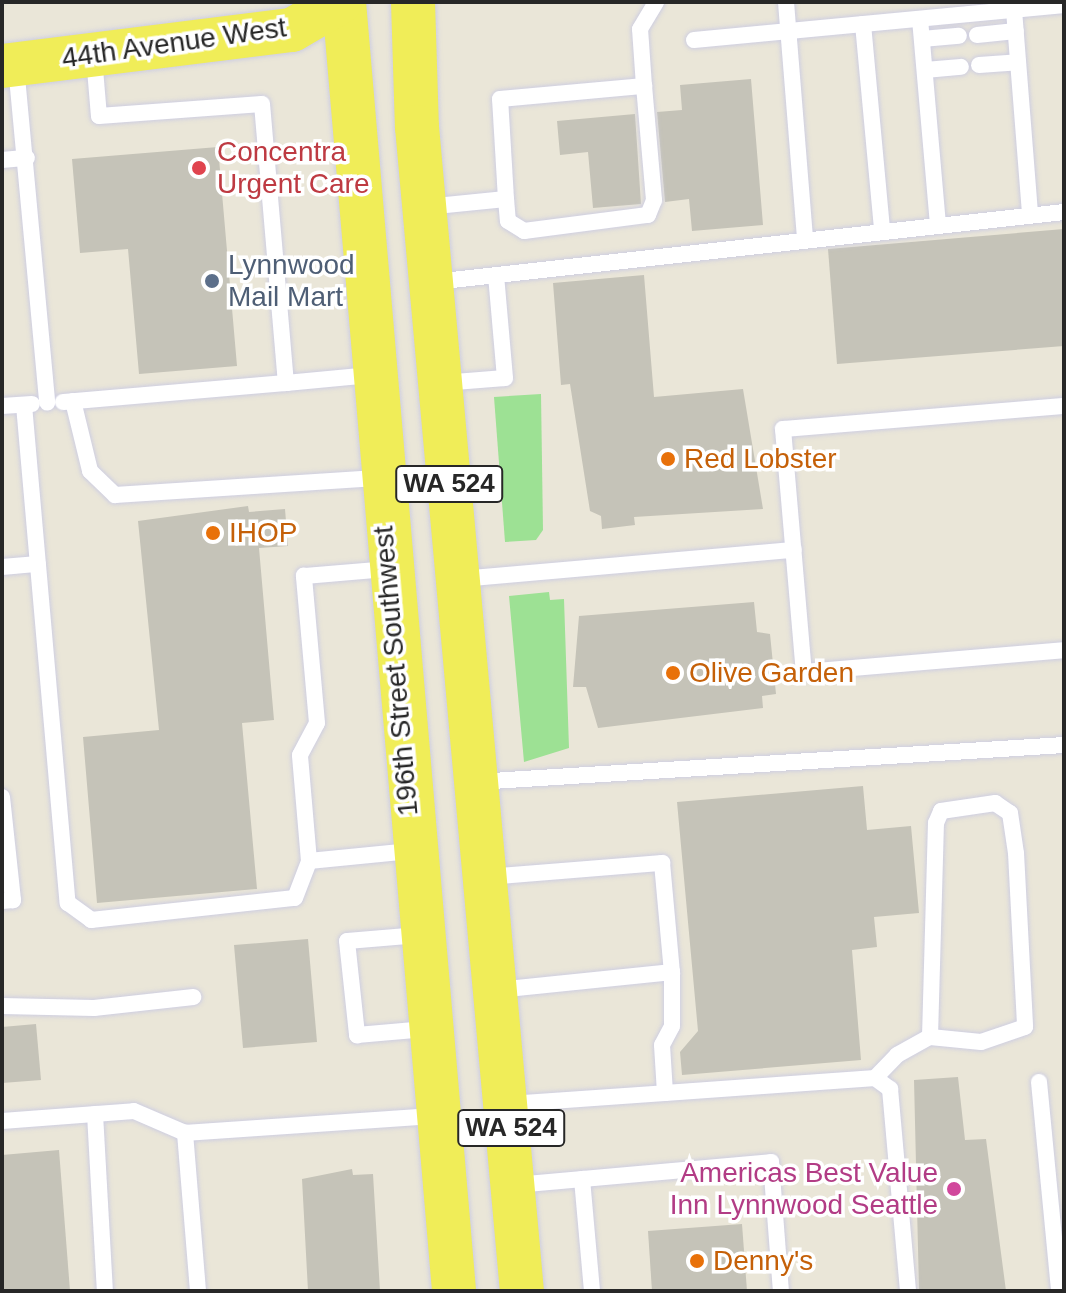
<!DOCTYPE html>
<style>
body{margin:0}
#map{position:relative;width:1066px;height:1293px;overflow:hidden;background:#eae6d8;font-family:Helvetica,sans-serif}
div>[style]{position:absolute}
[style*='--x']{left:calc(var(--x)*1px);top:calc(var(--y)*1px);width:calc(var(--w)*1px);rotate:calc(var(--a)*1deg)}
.green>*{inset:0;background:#9de194}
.building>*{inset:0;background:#c5c3b8}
.roads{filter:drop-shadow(0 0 2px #cecee1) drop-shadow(0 0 2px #cecee1)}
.lane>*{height:16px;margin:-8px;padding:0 8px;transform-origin:8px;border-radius:8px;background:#fff}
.primary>*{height:44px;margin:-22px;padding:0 22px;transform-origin:22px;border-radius:22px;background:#f0ed58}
.dots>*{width:22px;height:22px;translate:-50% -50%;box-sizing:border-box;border:4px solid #fff;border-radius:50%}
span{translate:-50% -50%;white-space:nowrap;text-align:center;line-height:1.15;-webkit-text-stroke:7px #fff;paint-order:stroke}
.shield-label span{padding:2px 6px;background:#fff;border:2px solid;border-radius:6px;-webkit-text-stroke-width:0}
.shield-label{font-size:26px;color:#272727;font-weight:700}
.street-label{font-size:28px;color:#272727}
.health-label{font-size:28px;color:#be3a42}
.left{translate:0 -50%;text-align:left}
.service-label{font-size:28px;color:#4e5e75}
.food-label{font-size:28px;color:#c56008}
.hotel-label{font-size:28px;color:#b23c85}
.right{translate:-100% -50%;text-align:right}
.frame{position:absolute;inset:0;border:4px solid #272727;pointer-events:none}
</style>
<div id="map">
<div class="green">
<i style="clip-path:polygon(541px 394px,543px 530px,536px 540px,505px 542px,494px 397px)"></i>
<i style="clip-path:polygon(549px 592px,550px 600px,564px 599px,569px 748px,524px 762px,509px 596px)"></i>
</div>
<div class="building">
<i style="clip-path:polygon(751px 79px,763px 225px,692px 231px,689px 199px,665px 202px,657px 112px,682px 110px,680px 85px)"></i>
<i style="clip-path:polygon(635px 114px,641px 204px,593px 208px,588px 152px,560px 155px,557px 121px)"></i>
<i style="clip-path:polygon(218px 147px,237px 366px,139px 374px,128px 249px,80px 253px,72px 159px)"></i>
<i style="clip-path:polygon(1064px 229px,1064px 346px,837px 364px,828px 249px)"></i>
<i style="clip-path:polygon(644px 275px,654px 397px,743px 389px,763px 509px,634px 517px,635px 525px,602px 529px,601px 516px,590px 511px,570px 384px,561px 385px,553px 283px)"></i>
<i style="clip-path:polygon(248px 506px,249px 512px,285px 509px,288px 546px,259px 548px,274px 720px,242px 723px,257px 889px,97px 903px,83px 737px,159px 730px,138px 521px)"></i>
<i style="clip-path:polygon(754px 602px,757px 632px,770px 634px,776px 694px,762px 696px,763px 708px,598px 728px,586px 687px,573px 687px,579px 616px)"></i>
<i style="clip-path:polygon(863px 786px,867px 830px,911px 826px,919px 913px,874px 917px,877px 947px,852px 950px,861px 1060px,682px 1075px,680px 1052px,698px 1031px,677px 802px)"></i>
<i style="clip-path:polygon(308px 939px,317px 1042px,243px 1048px,234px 945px)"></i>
<i style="clip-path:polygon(36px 1024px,41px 1080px,2px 1083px,2px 1027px)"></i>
<i style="clip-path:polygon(958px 1077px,965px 1140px,986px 1139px,1006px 1291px,919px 1291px,914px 1080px)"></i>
<i style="clip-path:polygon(59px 1150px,70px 1291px,2px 1291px,2px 1155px)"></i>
<i style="clip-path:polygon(352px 1169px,353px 1175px,373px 1174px,380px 1291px,308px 1291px,302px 1179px)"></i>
<i style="clip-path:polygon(742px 1224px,747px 1291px,652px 1291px,648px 1231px)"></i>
</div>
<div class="roads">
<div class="lane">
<i style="--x:786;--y:2;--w:235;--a:85.4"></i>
<i style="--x:1014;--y:10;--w:206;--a:85.5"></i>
<i style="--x:920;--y:19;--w:207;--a:85"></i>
<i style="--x:863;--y:24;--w:205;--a:84.7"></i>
<i style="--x:977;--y:35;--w:39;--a:-6"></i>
<i style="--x:922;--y:39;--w:37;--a:-5"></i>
<i style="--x:694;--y:40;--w:372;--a:-5.4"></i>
<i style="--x:94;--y:57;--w:59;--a:85.2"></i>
<i style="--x:99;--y:116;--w:163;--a:-4.2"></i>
<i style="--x:262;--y:104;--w:280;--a:85.1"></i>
<i style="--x:286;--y:383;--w:85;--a:-5.4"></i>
<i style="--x:979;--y:65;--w:39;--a:-4"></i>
<i style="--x:16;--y:66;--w:338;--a:84.7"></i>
<i style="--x:925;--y:70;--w:36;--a:-5"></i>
<i style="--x:2;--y:160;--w:25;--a:-5"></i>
<i style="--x:506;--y:199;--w:22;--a:85"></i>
<i style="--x:508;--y:221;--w:19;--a:32"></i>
<i style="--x:524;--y:231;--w:125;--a:-7.4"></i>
<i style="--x:648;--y:215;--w:16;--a:-68"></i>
<i style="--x:654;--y:200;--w:114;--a:-95"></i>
<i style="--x:426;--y:207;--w:80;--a:-5.7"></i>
<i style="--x:506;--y:199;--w:100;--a:-93.4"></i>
<i style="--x:500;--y:99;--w:145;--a:-5.2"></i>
<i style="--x:644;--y:86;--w:57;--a:-94"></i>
<i style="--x:640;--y:29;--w:31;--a:-59"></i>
<i style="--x:434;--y:282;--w:634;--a:-6.34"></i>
<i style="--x:442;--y:383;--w:63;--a:-4.5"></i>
<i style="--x:505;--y:378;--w:102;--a:-95"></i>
<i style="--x:73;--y:401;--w:72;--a:76.3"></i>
<i style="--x:90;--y:471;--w:35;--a:44"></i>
<i style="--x:115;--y:495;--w:266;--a:-3.7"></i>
<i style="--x:63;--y:402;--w:224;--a:-4.9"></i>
<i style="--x:24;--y:405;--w:500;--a:85"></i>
<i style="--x:68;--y:903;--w:29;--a:36"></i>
<i style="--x:91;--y:920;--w:205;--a:-6.2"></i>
<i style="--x:295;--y:898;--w:40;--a:-69"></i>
<i style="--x:309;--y:861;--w:106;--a:-94.9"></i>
<i style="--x:300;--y:755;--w:36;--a:-62"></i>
<i style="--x:317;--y:723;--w:148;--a:-95.1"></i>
<i style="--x:304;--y:576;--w:83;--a:-4.8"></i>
<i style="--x:2;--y:406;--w:30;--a:-4"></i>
<i style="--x:1064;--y:406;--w:282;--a:175.3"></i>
<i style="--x:783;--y:429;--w:244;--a:85.1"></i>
<i style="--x:804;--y:672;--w:261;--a:-4.8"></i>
<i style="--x:2;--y:567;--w:36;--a:-5"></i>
<i style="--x:460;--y:579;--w:335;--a:-5"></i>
<i style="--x:476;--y:782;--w:589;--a:-3.6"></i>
<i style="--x:2;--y:797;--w:104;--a:83.9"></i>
<i style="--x:13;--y:900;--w:11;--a:175"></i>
<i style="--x:309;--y:861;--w:102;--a:-5.6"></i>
<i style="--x:487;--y:877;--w:176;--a:-4.6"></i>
<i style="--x:662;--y:863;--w:109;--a:84.8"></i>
<i style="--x:672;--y:972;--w:175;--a:174.1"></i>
<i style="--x:419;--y:935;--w:72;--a:175.2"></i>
<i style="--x:347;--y:941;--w:95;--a:83.9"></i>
<i style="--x:357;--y:1035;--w:69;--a:-5"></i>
<i style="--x:2;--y:1006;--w:92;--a:1.2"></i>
<i style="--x:94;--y:1008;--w:100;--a:-6.3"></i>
<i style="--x:875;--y:1078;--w:32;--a:-46"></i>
<i style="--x:897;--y:1055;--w:38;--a:-29"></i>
<i style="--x:930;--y:1037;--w:214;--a:-88.4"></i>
<i style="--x:936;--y:823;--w:13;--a:-67"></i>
<i style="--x:941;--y:811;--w:55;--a:-8.4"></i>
<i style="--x:995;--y:803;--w:18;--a:34"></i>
<i style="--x:1010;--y:813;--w:40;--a:81.5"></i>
<i style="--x:1016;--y:853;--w:174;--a:87"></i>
<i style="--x:1025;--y:1027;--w:46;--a:161.2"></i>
<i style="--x:981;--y:1042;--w:51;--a:-174.4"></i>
<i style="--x:1039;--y:1082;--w:210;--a:84.5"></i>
<i style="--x:665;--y:1093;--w:211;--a:-4.1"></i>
<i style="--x:875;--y:1078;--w:19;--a:36"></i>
<i style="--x:890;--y:1089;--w:203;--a:84.9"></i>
<i style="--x:509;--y:1104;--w:156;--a:-4"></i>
<i style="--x:665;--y:1093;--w:48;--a:-93.6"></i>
<i style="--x:662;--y:1045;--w:21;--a:-62"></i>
<i style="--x:672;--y:1026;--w:54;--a:-90"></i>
<i style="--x:95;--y:1114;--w:177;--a:86.8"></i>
<i style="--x:2;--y:1121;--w:132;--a:-4.3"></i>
<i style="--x:134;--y:1111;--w:56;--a:23.3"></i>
<i style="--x:582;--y:1179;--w:112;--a:84.9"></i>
<i style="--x:515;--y:1185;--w:257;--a:-5.1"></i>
<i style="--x:771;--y:1162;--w:129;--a:85.6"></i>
<i style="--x:198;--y:1291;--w:159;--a:-94.7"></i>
<i style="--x:185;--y:1133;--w:252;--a:-3.9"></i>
</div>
<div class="primary">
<i style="--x:344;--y:2;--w:1294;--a:85.12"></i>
<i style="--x:413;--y:2;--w:125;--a:88.2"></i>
<i style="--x:417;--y:127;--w:1169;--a:84.85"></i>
<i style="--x:2;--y:66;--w:292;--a:-7.1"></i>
<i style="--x:292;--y:30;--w:56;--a:-30.3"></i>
</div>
</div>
<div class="dots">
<i style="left:199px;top:168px;background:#e0444e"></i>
<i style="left:212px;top:281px;background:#5c6f8a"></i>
<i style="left:668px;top:459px;background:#e8710a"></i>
<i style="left:213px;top:533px;background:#e8710a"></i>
<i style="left:673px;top:673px;background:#e8710a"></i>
<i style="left:954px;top:1189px;background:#d1479c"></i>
<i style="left:697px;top:1261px;background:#e8710a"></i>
</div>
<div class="shield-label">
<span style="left:449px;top:484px">WA 524</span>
<span style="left:511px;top:1128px">WA 524</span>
</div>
<div class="street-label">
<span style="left:174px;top:43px;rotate:-8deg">44th Avenue West</span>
<span style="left:396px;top:671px;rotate:-95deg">196th Street Southwest</span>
</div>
<div class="health-label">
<span class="left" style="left:217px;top:168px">Concentra<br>Urgent Care</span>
</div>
<div class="service-label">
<span class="left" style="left:228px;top:281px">Lynnwood<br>Mail Mart</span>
</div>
<div class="food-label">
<span class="left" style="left:684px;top:459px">Red Lobster</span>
<span class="left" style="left:229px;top:533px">IHOP</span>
<span class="left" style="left:689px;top:673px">Olive Garden</span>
<span class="left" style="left:713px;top:1261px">Denny's</span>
</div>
<div class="hotel-label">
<span class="right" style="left:938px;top:1189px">Americas Best Value<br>Inn Lynnwood Seattle</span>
</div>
<div class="frame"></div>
</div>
